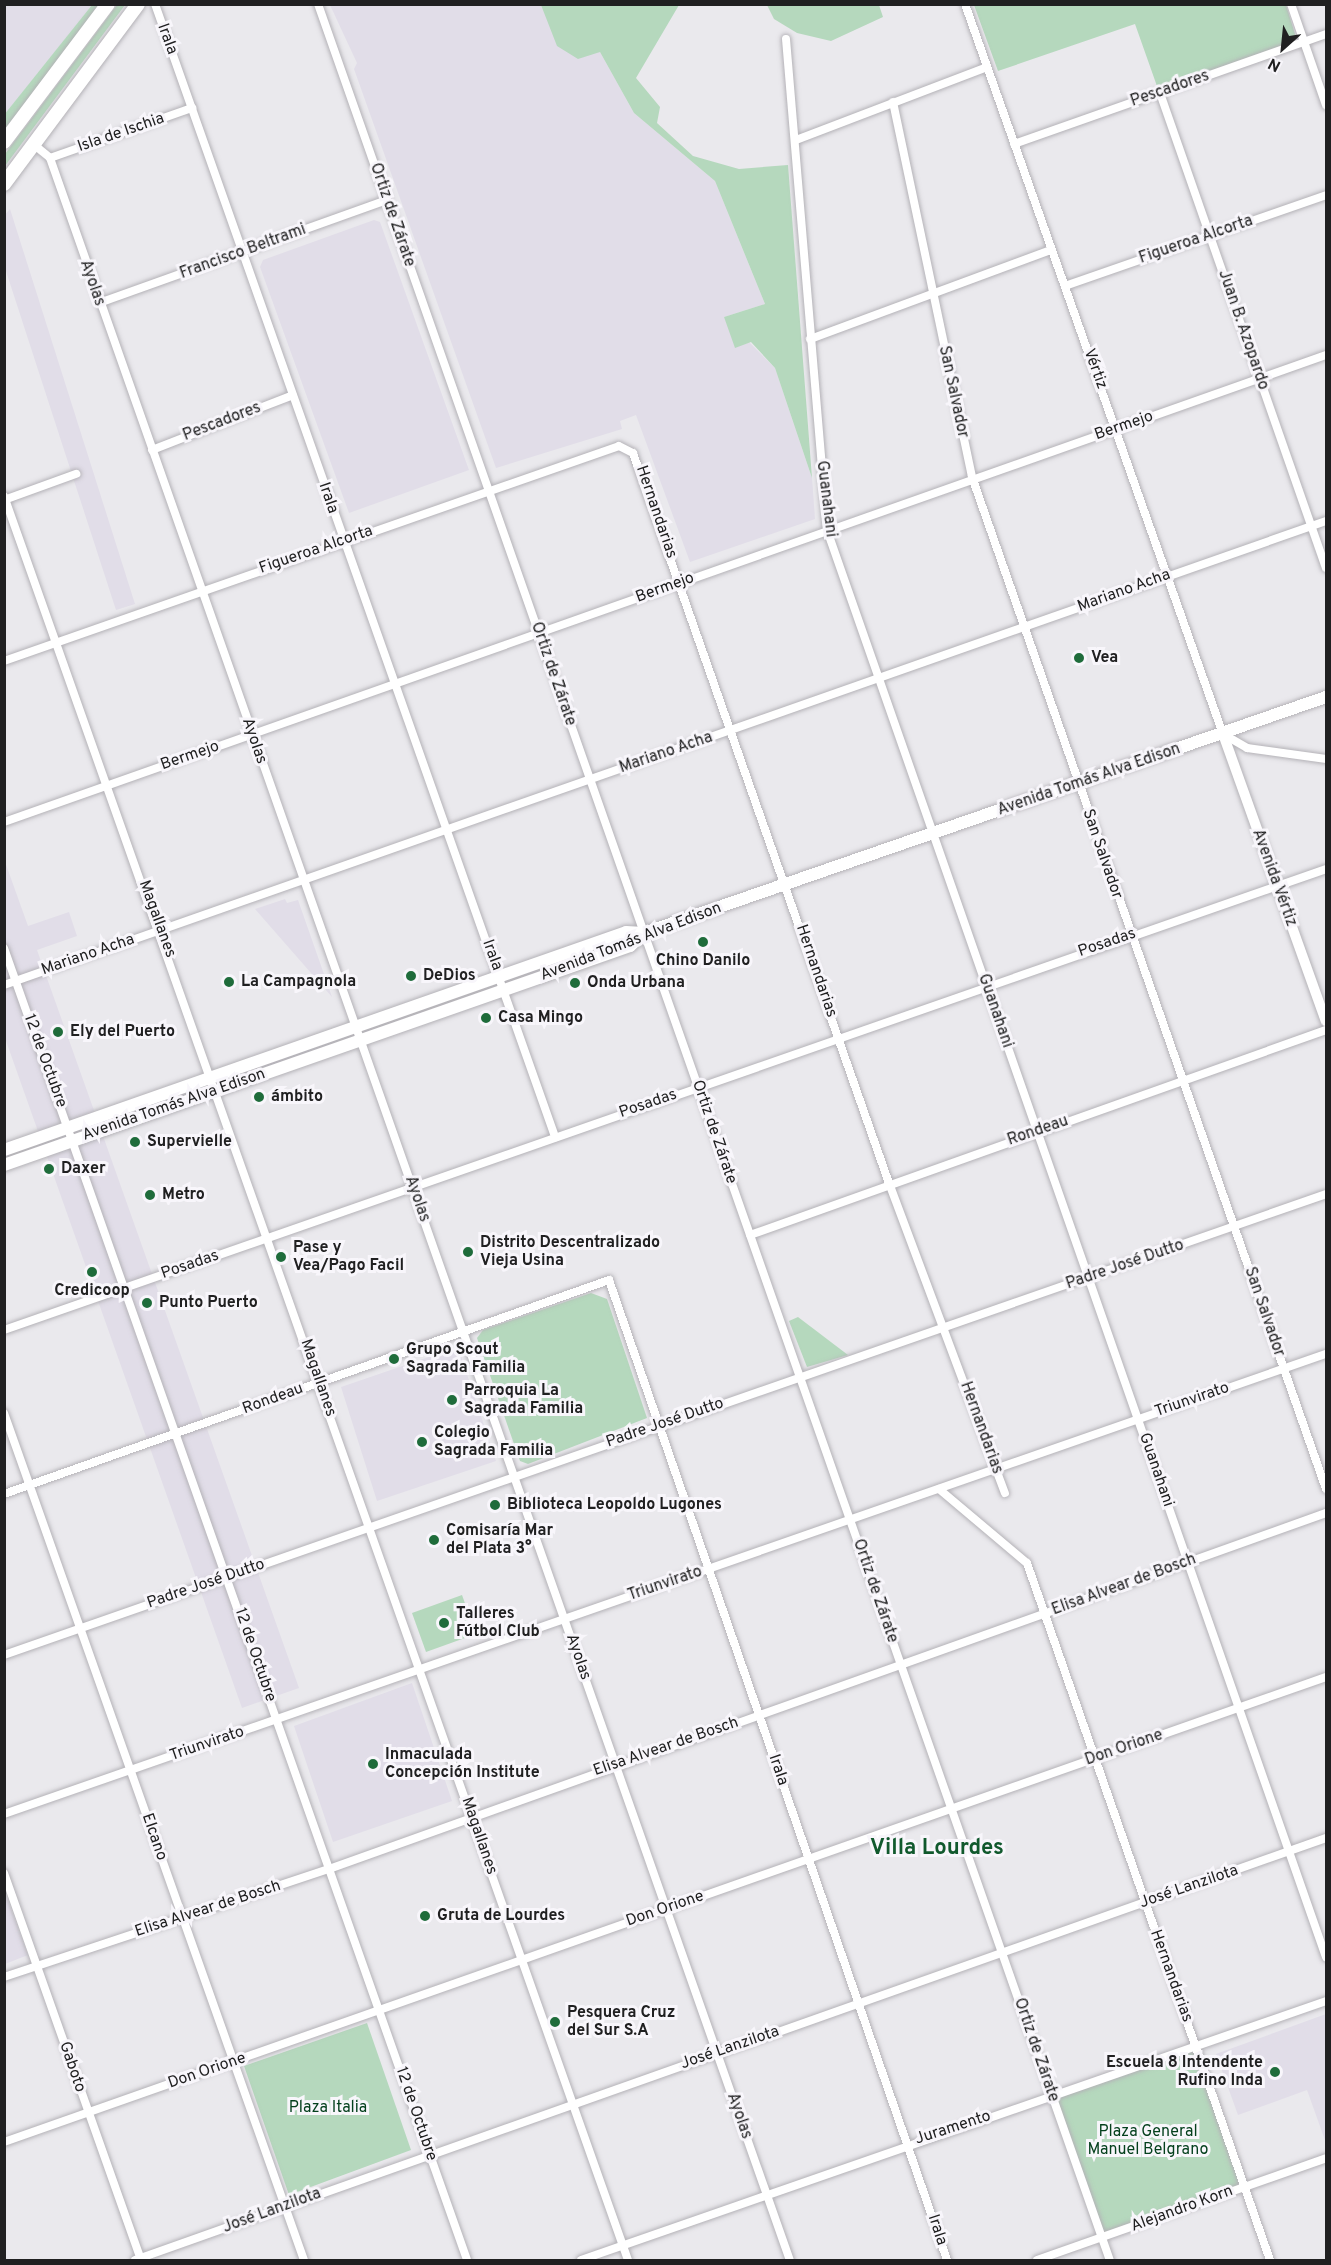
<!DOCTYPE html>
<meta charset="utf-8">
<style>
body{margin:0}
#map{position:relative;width:1331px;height:2265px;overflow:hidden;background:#eae9ed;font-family:Overpass,sans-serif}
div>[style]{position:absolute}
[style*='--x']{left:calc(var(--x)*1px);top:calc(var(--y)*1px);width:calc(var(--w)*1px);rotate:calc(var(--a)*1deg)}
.built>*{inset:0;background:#e1dde8}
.green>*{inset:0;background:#b5d8bd}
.roads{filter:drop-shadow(0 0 2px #b4b2b7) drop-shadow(0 0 2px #b4b2b7)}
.minor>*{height:8px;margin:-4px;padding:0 4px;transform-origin:4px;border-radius:4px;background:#fff}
.tertiary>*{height:10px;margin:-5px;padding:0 5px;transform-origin:5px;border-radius:5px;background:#fff}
.secondary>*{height:12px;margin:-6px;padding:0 6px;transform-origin:6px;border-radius:6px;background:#fff}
.primary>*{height:14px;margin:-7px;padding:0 7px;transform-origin:7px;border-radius:7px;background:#fff}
.dots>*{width:16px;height:16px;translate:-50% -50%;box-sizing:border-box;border:3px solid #f8f6fb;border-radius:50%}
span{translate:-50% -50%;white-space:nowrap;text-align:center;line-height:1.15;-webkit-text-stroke:6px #f8f6fb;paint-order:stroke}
.street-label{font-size:16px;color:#202021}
.poi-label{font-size:16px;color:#202021;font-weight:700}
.left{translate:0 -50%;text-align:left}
.right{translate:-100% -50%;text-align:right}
.park-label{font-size:16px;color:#04401d}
.district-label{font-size:22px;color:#11592d;font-weight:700}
.frame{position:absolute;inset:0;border:6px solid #202021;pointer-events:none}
.north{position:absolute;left:1253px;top:18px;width:60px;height:60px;-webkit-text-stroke:4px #f8f6fb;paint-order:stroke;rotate:207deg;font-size:16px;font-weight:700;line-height:24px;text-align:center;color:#202021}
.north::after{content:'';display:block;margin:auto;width:21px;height:27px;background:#202021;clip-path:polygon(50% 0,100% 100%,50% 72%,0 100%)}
</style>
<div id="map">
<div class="built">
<i style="clip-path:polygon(4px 5px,92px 5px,7px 116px,4px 115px)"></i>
<i style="clip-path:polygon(330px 5px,542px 5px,600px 52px,634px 113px,715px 181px,765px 304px,724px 317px,775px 368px,812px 478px,815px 519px,690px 562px,636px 415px,620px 421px,622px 429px,496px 468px,354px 69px,357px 63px)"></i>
<i style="clip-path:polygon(10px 209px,135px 604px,116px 610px,5px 268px,4px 216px)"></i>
<i style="clip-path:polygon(374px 220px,380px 222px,469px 470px,349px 513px,260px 267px,263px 260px)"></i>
<i style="clip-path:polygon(4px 859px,28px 926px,69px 912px,77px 936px,37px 950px,299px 1688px,242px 1708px,5px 1038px)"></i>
<i style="clip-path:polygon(285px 899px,287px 903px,298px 900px,332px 997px,255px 909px)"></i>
<i style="clip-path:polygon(452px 1349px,460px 1353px,496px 1461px,377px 1501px,341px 1387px)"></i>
<i style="clip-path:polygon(412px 1683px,452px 1801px,333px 1842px,294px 1726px)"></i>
<i style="clip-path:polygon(4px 1890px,28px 1955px,5px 1964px,4px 1964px)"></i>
<i style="clip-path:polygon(1326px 2014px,1326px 2143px,1307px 2090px,1238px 2115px,1216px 2054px)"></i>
</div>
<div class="green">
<i style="clip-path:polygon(92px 5px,100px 5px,5px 129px,4px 115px)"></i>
<i style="clip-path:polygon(117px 5px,125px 5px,5px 166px,5px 154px)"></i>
<i style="clip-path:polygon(541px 5px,679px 5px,636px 78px,660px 107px,657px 123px,693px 156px,739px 169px,788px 165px,812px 478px,775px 368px,751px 342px,735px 348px,724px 317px,765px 304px,715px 181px,634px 113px,600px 52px,578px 59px,557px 46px)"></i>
<i style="clip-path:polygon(767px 5px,879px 5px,883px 17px,831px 41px,797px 33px,774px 19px)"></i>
<i style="clip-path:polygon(974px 5px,1286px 5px,1296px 37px,1290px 44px,1158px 89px,1135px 24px,998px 71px)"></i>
<i style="clip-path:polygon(591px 1293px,607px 1299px,647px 1418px,528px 1464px,520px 1461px,477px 1338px,483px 1330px)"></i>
<i style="clip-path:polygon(798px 1317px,848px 1355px,807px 1367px,789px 1321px)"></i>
<i style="clip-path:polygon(462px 1595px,476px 1634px,426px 1652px,412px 1613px)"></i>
<i style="clip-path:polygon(367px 2023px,411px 2150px,289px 2195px,244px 2066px)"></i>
<i style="clip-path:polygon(1196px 2045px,1244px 2187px,1102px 2237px,1052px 2095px)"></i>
</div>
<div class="roads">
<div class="minor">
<i style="--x:155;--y:4;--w:1202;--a:70.55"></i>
<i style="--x:318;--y:4;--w:2391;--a:70.66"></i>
<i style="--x:965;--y:4;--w:774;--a:70.54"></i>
<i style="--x:1223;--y:734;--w:28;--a:30"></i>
<i style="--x:1247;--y:748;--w:80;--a:7.9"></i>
<i style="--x:1291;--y:4;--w:107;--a:70.9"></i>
<i style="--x:786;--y:39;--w:493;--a:85.2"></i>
<i style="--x:827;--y:530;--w:1512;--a:70.73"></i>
<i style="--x:1160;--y:93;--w:503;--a:70.74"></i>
<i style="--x:893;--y:102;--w:383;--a:78.1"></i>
<i style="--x:972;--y:477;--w:1072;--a:70.72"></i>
<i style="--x:796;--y:140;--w:204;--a:-20.9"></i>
<i style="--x:33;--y:144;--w:22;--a:39"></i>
<i style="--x:50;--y:158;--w:2228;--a:70.61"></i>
<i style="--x:1014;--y:144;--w:331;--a:-19.4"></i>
<i style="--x:50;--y:158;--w:151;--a:-19.4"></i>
<i style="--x:1065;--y:286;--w:276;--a:-19.2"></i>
<i style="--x:99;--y:303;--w:305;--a:-19.7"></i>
<i style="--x:810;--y:339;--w:257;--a:-20.3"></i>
<i style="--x:152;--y:450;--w:151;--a:-21.3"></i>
<i style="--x:4;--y:496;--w:1871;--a:70.52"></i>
<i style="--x:4;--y:500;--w:77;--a:-19.9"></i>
<i style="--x:4;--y:661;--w:651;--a:-19.27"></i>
<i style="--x:619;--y:446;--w:16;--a:27"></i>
<i style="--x:633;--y:453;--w:774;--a:70.68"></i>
<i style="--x:889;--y:1183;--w:331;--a:69.5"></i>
<i style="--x:4;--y:822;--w:1402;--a:-19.46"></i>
<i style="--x:4;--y:948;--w:1391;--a:70.56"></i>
<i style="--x:4;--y:985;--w:1401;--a:-19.34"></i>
<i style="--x:750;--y:1235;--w:611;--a:-19.59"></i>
<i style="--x:4;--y:1330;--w:1400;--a:-19.22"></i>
<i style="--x:4;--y:1413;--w:899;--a:70.5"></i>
<i style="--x:939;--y:1489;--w:115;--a:40.1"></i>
<i style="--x:1027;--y:1563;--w:738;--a:70.78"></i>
<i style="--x:4;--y:1494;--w:642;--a:-19.48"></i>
<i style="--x:609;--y:1280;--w:1037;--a:70.97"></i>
<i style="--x:4;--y:1655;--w:1400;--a:-19.22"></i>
<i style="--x:4;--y:1814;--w:1400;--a:-19.19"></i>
<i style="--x:4;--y:1873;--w:411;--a:70.5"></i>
<i style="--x:4;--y:1977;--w:342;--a:-18.4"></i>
<i style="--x:329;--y:1869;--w:1059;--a:-19.65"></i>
<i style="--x:4;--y:2142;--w:1401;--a:-19.38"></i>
<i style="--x:135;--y:2260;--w:1264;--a:-19.51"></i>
<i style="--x:581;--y:2260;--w:789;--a:-19.17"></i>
<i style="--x:1037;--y:2260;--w:306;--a:-19.4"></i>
</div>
<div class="tertiary">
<i style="--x:1223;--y:734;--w:305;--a:70.3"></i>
</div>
<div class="secondary">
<i style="--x:4;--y:1150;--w:659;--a:-19.31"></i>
<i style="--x:626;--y:932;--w:18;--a:3"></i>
<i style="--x:4;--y:1165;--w:663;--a:-19.28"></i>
<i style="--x:630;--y:946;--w:19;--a:-43"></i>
<i style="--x:644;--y:933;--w:722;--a:-19.09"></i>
</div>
<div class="primary">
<i style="--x:4;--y:142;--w:173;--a:-53"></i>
<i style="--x:4;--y:184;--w:224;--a:-53.3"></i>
</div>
</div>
<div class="dots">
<i style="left:1079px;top:658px;background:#1f6c3b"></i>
<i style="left:703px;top:942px;background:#1f6c3b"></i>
<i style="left:411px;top:976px;background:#1f6c3b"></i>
<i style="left:229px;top:982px;background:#1f6c3b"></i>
<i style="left:575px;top:983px;background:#1f6c3b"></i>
<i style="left:486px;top:1018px;background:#1f6c3b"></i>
<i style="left:58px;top:1032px;background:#1f6c3b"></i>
<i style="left:259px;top:1097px;background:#1f6c3b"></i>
<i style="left:135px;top:1142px;background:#1f6c3b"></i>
<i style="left:49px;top:1169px;background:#1f6c3b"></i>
<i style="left:150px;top:1195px;background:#1f6c3b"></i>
<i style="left:468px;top:1252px;background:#1f6c3b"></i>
<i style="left:281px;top:1257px;background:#1f6c3b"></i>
<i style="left:92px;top:1272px;background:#1f6c3b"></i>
<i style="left:147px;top:1303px;background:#1f6c3b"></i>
<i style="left:394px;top:1359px;background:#1f6c3b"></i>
<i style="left:452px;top:1400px;background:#1f6c3b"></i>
<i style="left:422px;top:1442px;background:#1f6c3b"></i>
<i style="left:495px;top:1505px;background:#1f6c3b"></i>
<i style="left:434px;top:1540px;background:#1f6c3b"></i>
<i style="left:444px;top:1623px;background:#1f6c3b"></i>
<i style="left:373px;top:1764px;background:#1f6c3b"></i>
<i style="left:425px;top:1916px;background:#1f6c3b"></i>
<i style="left:555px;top:2022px;background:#1f6c3b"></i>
<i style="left:1275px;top:2072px;background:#1f6c3b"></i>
</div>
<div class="street-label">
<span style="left:167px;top:39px;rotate:70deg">Irala</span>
<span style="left:1170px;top:89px;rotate:-19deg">Pescadores</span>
<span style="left:121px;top:133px;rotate:-19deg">Isla de Ischia</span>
<span style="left:392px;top:215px;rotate:71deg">Ortiz de Zárate</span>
<span style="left:1196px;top:240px;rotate:-19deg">Figueroa Alcorta</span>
<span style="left:243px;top:252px;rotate:-20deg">Francisco Beltrami</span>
<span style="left:92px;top:283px;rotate:71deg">Ayolas</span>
<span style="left:1243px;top:330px;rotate:71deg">Juan B. Azopardo</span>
<span style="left:1095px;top:369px;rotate:70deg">Vértiz</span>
<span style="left:953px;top:392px;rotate:78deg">San Salvador</span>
<span style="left:222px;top:422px;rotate:-21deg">Pescadores</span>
<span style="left:1124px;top:426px;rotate:-19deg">Bermejo</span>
<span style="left:328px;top:498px;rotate:71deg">Irala</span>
<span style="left:826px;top:499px;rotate:83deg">Guanahani</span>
<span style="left:656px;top:512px;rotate:71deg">Hernandarias</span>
<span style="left:316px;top:550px;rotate:-19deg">Figueroa Alcorta</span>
<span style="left:665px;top:588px;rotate:-20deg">Bermejo</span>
<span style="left:1124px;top:591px;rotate:-20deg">Mariano Acha</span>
<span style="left:553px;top:674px;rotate:71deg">Ortiz de Zárate</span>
<span style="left:254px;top:741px;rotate:71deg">Ayolas</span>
<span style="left:666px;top:753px;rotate:-19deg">Mariano Acha</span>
<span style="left:190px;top:756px;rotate:-19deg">Bermejo</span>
<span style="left:1089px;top:780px;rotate:-19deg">Avenida Tomás Alva Edison</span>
<span style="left:1102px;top:854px;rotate:71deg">San Salvador</span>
<span style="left:1274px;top:878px;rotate:70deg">Avenida Vértiz</span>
<span style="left:157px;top:919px;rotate:70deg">Magallanes</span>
<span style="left:631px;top:942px;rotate:-21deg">Avenida Tomás Alva Edison</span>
<span style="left:1107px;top:943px;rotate:-19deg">Posadas</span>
<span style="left:88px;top:955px;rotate:-19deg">Mariano Acha</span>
<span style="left:492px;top:955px;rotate:70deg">Irala</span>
<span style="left:816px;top:971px;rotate:71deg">Hernandarias</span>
<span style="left:995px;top:1011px;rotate:71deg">Guanahani</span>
<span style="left:45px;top:1061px;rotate:70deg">12 de Octubre</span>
<span style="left:648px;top:1104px;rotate:-19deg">Posadas</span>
<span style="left:174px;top:1105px;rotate:-19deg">Avenida Tomás Alva Edison</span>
<span style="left:1038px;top:1131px;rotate:-19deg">Rondeau</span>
<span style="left:714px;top:1132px;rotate:71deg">Ortiz de Zárate</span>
<span style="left:417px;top:1199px;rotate:71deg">Ayolas</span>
<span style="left:190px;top:1265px;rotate:-19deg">Posadas</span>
<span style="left:1125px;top:1265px;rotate:-19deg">Padre José Dutto</span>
<span style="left:1264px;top:1312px;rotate:71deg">San Salvador</span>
<span style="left:318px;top:1378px;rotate:71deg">Magallanes</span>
<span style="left:273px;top:1399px;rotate:-20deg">Rondeau</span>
<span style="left:1192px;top:1400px;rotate:-19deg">Triunvirato</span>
<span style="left:665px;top:1423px;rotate:-19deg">Padre José Dutto</span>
<span style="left:981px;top:1428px;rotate:70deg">Hernandarias</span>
<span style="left:1156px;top:1470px;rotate:71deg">Guanahani</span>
<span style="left:206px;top:1584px;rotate:-19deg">Padre José Dutto</span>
<span style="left:665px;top:1584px;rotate:-19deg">Triunvirato</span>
<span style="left:1124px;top:1585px;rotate:-20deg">Elisa Alvear de Bosch</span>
<span style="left:875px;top:1591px;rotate:71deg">Ortiz de Zárate</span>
<span style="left:255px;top:1655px;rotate:71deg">12 de Octubre</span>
<span style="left:578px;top:1657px;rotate:71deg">Ayolas</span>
<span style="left:207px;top:1744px;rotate:-19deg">Triunvirato</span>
<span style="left:666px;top:1747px;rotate:-19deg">Elisa Alvear de Bosch</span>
<span style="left:1124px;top:1748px;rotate:-19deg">Don Orione</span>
<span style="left:778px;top:1770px;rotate:71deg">Irala</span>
<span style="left:479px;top:1836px;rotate:71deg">Magallanes</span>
<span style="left:154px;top:1837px;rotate:71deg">Elcano</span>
<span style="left:1189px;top:1887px;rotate:-19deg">José Lanzilota</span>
<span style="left:208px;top:1909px;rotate:-18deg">Elisa Alvear de Bosch</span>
<span style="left:665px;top:1909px;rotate:-19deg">Don Orione</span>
<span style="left:1171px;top:1976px;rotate:70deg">Hernandarias</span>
<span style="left:730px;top:2048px;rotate:-19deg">José Lanzilota</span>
<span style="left:1036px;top:2050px;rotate:71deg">Ortiz de Zárate</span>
<span style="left:72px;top:2067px;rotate:71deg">Gaboto</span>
<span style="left:207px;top:2071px;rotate:-19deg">Don Orione</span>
<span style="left:416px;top:2114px;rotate:71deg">12 de Octubre</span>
<span style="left:739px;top:2116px;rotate:71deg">Ayolas</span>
<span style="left:953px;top:2128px;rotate:-18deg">Juramento</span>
<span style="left:1182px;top:2209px;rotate:-20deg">Alejandro Korn</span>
<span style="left:272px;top:2211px;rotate:-20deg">José Lanzilota</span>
<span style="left:937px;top:2230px;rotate:72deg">Irala</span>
</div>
<div class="poi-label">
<span class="left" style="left:1091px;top:658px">Vea</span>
<span style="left:703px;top:961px">Chino Danilo</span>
<span class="left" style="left:423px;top:976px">DeDios</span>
<span class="left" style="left:241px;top:982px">La Campagnola</span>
<span class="left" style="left:587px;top:983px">Onda Urbana</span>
<span class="left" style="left:498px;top:1018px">Casa Mingo</span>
<span class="left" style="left:70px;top:1032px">Ely del Puerto</span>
<span class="left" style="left:271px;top:1097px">ámbito</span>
<span class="left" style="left:147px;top:1142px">Supervielle</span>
<span class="left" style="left:61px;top:1169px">Daxer</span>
<span class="left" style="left:162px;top:1195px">Metro</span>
<span class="left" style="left:480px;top:1252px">Distrito Descentralizado<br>Vieja Usina</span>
<span class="left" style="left:293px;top:1257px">Pase y<br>Vea/Pago Facil</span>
<span style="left:92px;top:1291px">Credicoop</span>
<span class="left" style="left:159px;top:1303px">Punto Puerto</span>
<span class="left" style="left:406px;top:1359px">Grupo Scout<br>Sagrada Familia</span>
<span class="left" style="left:464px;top:1400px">Parroquia La<br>Sagrada Familia</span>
<span class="left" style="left:434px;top:1442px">Colegio<br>Sagrada Familia</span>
<span class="left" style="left:507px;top:1505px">Biblioteca Leopoldo Lugones</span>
<span class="left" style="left:446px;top:1540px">Comisaría Mar<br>del Plata 3°</span>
<span class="left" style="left:456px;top:1623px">Talleres<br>Fútbol Club</span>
<span class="left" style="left:385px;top:1764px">Inmaculada<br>Concepción Institute</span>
<span class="left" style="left:437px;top:1916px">Gruta de Lourdes</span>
<span class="left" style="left:567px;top:2022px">Pesquera Cruz<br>del Sur S.A</span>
<span class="right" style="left:1263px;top:2072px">Escuela 8 Intendente<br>Rufino Inda</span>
</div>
<div class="park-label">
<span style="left:328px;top:2108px">Plaza Italia</span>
<span style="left:1148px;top:2141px">Plaza General<br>Manuel Belgrano</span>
</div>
<div class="district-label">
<span style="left:937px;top:1849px">Villa Lourdes</span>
</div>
<div class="frame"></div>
<div class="north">N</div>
</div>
